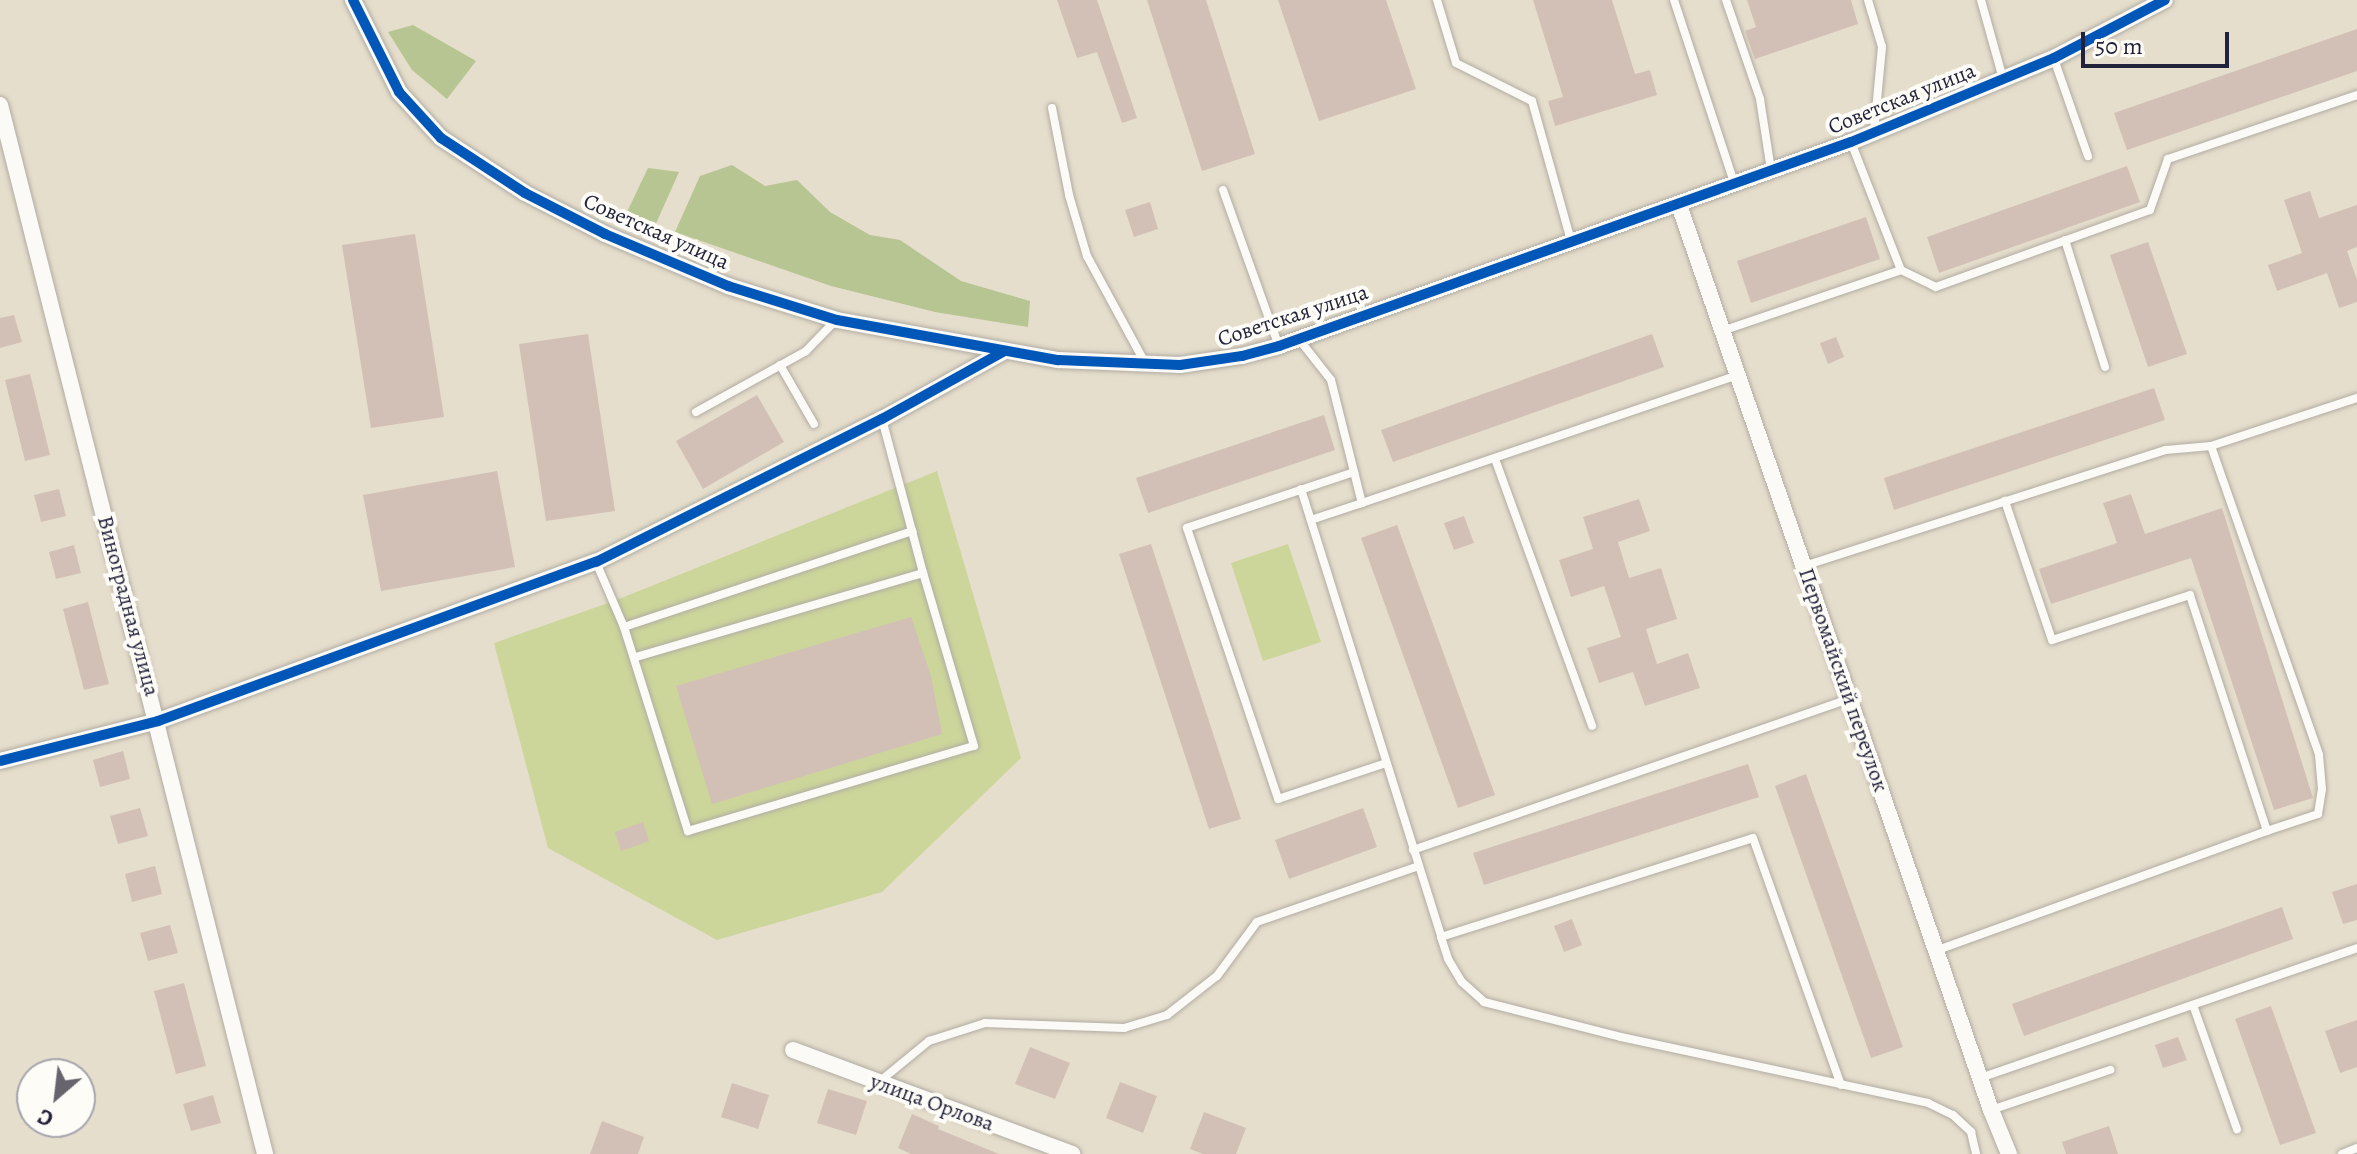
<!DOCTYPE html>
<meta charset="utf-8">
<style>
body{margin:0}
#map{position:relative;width:2357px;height:1154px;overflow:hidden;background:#e6decc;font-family:Alegreya,serif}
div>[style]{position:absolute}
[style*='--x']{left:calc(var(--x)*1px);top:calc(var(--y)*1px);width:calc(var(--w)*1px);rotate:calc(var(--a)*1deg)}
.green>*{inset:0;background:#ccd59a}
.forest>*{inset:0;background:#b7c592}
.building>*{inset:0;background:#d2c0b6}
.roads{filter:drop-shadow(0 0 2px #b1aca3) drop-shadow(0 0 2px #b1aca3)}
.service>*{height:8px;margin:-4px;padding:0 4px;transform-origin:4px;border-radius:4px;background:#fbfaf7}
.minor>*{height:16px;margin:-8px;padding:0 8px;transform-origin:8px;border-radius:8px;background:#fbfaf7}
.cycleway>*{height:10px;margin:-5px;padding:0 5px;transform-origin:5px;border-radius:5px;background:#0057b8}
span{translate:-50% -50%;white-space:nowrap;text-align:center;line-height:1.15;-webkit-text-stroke:8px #fdfcf7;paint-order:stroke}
.street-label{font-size:22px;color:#22223b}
.north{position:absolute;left:16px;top:1058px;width:80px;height:80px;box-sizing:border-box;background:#fdfcf7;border:2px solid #a5a5ac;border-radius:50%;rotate:208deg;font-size:22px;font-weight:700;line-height:32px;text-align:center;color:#22223b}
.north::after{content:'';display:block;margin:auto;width:28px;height:36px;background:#67646e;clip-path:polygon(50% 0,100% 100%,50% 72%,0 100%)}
.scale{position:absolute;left:2081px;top:32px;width:148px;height:36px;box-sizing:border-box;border:4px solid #22223b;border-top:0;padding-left:10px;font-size:24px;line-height:28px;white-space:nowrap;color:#22223b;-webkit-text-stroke:6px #fdfcf7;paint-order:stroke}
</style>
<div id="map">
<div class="green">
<i style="clip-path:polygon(937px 471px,1021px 758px,882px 892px,717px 940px,548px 848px,494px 643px,614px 601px)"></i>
<i style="clip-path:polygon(1288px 544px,1321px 642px,1263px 661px,1231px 563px)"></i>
</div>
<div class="forest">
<i style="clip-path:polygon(413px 25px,476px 61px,447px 99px,412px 70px,388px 32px)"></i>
<i style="clip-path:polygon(732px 165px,765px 186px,797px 180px,830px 212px,870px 235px,900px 240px,961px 281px,1030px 301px,1028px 327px,935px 312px,831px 286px,675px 232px,700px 176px)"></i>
<i style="clip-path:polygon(648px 168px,679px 172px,654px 228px,627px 212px)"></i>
</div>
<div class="building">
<i style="clip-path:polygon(1057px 0,1097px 0,1137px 118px,1122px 123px,1097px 52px,1077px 58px)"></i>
<i style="clip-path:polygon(1147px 0,1206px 0,1255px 154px,1202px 171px)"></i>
<i style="clip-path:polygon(1278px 0,1386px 0,1416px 89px,1319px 121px)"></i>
<i style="clip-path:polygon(1533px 0,1612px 0,1635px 74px,1650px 70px,1657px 95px,1555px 126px,1548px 101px,1563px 97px)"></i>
<i style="clip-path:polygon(1747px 0,1851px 0,1858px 24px,1755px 59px,1745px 31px,1756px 27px)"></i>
<i style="clip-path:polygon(2357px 29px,2357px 71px,2127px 150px,2114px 113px)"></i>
<i style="clip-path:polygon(2127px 166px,2140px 202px,1939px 273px,1927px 237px)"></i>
<i style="clip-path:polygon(2310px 191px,2319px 218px,2357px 205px,2357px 247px,2347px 251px,2357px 280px,2357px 302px,2339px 308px,2327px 273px,2277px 291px,2268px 265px,2302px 253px,2284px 200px)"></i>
<i style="clip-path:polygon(1150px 202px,1158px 229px,1134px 237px,1125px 210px)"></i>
<i style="clip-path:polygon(1866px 217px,1880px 259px,1751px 303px,1737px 261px)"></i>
<i style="clip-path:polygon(415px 234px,444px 417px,371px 428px,342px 245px)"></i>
<i style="clip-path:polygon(2148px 242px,2187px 354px,2148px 367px,2110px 255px)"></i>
<i style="clip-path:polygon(14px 315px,22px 342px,0 348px,0 318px)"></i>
<i style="clip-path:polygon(588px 334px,615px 511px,546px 521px,519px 344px)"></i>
<i style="clip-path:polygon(1652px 334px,1664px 367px,1393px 462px,1381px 430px)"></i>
<i style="clip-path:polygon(1836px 337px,1844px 357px,1828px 364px,1820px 343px)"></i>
<i style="clip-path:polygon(30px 374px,50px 455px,25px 461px,5px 380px)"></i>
<i style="clip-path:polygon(2154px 388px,2165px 420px,1894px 510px,1884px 478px)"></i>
<i style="clip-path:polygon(757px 395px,784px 442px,703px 489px,676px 441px)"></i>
<i style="clip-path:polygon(1324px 415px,1335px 450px,1148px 513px,1136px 478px)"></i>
<i style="clip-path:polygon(497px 471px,515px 567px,381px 591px,363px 495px)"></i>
<i style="clip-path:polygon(59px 489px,66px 516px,41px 522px,34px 495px)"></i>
<i style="clip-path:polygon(2131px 494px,2145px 534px,2222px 508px,2313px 798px,2274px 810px,2191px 558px,2051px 604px,2039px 569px,2117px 543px,2103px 503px)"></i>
<i style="clip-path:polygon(1639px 499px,1650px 531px,1618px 542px,1629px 578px,1661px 568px,1677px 619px,1646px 629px,1657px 664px,1688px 653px,1700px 688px,1645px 706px,1633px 672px,1599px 683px,1587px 648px,1621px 637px,1604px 586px,1571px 597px,1559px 560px,1593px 549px,1583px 517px)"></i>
<i style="clip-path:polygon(1464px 516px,1474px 543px,1454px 550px,1444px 523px)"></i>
<i style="clip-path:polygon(1397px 525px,1495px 795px,1458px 808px,1361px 538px)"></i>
<i style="clip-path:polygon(1151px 544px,1241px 819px,1209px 829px,1119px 554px)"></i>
<i style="clip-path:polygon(74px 545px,81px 573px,56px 579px,49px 552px)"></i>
<i style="clip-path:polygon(88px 602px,109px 684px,84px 690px,63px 609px)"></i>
<i style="clip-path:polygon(911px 617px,931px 676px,942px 734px,712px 804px,676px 686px)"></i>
<i style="clip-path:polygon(123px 751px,130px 779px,100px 787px,93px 760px)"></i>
<i style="clip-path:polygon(1748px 764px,1759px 797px,1484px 885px,1473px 853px)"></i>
<i style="clip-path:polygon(1806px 774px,1903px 1047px,1871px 1058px,1775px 786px)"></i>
<i style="clip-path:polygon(140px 808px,148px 836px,118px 844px,110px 816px)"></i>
<i style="clip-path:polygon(1363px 808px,1377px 847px,1289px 879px,1275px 840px)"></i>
<i style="clip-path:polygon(643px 822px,649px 841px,621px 851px,615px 832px)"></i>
<i style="clip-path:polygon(155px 866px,162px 894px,132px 902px,125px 874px)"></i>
<i style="clip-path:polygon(2357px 884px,2357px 920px,2343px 924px,2332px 892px)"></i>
<i style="clip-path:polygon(2282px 907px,2293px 939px,2024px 1036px,2012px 1004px)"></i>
<i style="clip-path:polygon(1572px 919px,1582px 945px,1564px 952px,1554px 926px)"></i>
<i style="clip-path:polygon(170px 925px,178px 953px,148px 961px,140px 933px)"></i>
<i style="clip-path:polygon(184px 983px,206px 1066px,176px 1074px,154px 991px)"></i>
<i style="clip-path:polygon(2271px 1006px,2316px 1133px,2280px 1145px,2235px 1019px)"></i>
<i style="clip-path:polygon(2357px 1020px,2357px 1067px,2340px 1073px,2325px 1031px)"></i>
<i style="clip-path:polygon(2178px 1037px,2187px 1060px,2163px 1068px,2155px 1045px)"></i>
<i style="clip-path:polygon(1030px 1047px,1070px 1063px,1055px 1099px,1015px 1084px)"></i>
<i style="clip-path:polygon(1120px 1082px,1157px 1096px,1143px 1133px,1106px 1118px)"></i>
<i style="clip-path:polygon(732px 1083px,769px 1095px,758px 1129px,721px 1117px)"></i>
<i style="clip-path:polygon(828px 1089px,867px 1101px,856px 1135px,817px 1123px)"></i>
<i style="clip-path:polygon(213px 1095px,221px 1123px,191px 1131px,183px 1104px)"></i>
<i style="clip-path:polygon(1204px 1112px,1246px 1128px,1236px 1154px,1203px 1154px,1190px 1149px)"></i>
<i style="clip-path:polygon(912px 1114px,939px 1126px,938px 1129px,999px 1154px,911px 1154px,898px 1148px)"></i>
<i style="clip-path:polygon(602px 1121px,644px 1137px,638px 1154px,590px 1154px)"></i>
<i style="clip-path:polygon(2109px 1126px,2118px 1154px,2066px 1154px,2062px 1142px)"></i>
</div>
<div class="roads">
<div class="service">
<i style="--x:1437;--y:0;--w:66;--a:73.2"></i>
<i style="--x:1456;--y:63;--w:85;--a:26.6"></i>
<i style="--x:1532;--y:101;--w:145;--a:74.4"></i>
<i style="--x:1674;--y:0;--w:193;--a:71.8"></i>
<i style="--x:1726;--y:0;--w:105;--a:71"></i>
<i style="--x:1760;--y:99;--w:72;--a:81.2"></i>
<i style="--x:1868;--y:0;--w:49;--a:73.4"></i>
<i style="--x:1882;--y:47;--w:85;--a:95.4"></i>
<i style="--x:1981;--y:0;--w:82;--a:74.4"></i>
<i style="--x:2054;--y:59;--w:103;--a:70.7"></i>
<i style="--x:1052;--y:108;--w:89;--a:78.9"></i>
<i style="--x:1069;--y:195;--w:64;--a:73.6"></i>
<i style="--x:1087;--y:256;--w:122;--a:61.5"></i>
<i style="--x:1851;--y:142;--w:137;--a:68.7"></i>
<i style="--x:1223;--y:190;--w:166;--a:70.3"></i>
<i style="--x:2065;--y:240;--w:133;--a:72.5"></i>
<i style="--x:1722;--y:331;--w:189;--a:-18.8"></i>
<i style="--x:1901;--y:270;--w:39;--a:26"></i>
<i style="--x:1936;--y:287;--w:227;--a:-19.8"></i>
<i style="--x:2150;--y:210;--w:54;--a:-70.6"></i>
<i style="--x:2168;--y:159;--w:200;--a:-18.7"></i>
<i style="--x:1298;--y:338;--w:53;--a:51.8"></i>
<i style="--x:1331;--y:380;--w:127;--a:75.9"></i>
<i style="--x:1362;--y:503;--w:54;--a:161.6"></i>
<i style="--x:780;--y:365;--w:68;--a:60"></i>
<i style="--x:696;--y:412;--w:126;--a:-29"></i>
<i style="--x:806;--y:351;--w:43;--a:-45.9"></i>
<i style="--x:2211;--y:446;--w:327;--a:70.7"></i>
<i style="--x:2319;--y:755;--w:34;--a:85"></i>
<i style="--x:2322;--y:789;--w:25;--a:99"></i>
<i style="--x:2318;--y:814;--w:54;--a:161.6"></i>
<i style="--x:1495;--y:459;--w:284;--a:70"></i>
<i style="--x:1354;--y:472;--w:176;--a:161.5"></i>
<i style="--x:1187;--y:528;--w:286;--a:71.4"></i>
<i style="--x:1278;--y:799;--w:114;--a:-18.4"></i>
<i style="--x:1301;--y:489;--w:469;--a:72.6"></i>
<i style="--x:1441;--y:937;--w:327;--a:-17.6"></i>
<i style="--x:1753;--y:838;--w:262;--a:70.4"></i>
<i style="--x:1362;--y:503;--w:397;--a:-18.8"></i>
<i style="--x:912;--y:531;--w:43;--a:75.3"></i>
<i style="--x:596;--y:562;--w:71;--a:66.7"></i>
<i style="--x:624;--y:627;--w:304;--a:-18.4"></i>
<i style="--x:912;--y:531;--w:116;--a:-105"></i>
<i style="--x:1804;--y:566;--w:380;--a:-17.8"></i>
<i style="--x:2166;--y:450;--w:45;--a:-5.1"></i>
<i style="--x:2211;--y:446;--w:154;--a:-18.2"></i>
<i style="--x:624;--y:627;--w:214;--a:72.6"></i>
<i style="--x:688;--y:831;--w:298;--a:-16.6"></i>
<i style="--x:974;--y:746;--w:180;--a:-106.4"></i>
<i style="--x:923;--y:573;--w:299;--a:163.7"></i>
<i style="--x:1413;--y:850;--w:461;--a:-19.1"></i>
<i style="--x:1441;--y:937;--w:23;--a:72"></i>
<i style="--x:1448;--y:959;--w:27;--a:59"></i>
<i style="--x:1462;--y:982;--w:30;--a:42"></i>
<i style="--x:1484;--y:1002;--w:141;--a:14.3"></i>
<i style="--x:1621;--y:1037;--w:314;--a:12.1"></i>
<i style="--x:1928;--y:1103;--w:28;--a:26"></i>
<i style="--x:1953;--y:1115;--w:25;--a:43"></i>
<i style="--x:1971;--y:1132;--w:23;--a:77"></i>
<i style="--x:1938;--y:950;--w:350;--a:-19.9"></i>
<i style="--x:2267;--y:831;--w:248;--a:-108.1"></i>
<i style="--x:2190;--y:595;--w:145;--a:161.9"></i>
<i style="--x:2052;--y:640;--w:147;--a:-108.7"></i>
<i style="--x:2193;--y:1005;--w:132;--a:70.5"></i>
<i style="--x:1980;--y:1078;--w:399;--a:-19"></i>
<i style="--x:879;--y:1082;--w:65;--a:-39.4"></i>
<i style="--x:929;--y:1041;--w:59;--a:-17.8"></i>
<i style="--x:985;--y:1023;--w:139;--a:2.1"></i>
<i style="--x:1124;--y:1028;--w:45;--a:-16.8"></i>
<i style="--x:1167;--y:1015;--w:63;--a:-38"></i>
<i style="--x:1217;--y:976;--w:67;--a:-53.5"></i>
<i style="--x:1257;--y:922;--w:171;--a:-19.1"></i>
<i style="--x:1991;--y:1110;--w:126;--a:-18.6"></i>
<i style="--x:2342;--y:1154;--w:16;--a:-22"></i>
</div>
<div class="minor">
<i style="--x:353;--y:0;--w:103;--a:63.4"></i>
<i style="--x:399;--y:92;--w:62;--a:47.6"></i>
<i style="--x:441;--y:138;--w:100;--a:33.2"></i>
<i style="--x:525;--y:193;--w:90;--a:27.1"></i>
<i style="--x:605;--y:234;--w:134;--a:22.9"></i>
<i style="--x:728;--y:286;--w:114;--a:17.3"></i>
<i style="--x:837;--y:320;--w:225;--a:10.3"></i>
<i style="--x:1058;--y:360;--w:122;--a:2.3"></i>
<i style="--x:1180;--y:365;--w:63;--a:-8.3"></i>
<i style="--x:1242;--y:356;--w:38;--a:-15"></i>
<i style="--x:1279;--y:346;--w:607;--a:-19.63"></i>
<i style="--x:1851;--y:142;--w:220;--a:-22.5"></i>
<i style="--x:2054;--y:58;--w:125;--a:-27.6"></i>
<i style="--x:0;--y:105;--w:1082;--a:75.82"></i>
<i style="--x:1679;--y:205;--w:957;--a:70.98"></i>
<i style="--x:1991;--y:1110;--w:48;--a:67.8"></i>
<i style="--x:0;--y:761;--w:163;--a:-14.2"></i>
<i style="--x:158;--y:721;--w:466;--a:-20"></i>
<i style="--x:596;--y:562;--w:320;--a:-26.6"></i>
<i style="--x:882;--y:419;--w:138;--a:-29"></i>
<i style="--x:793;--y:1050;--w:298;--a:20.4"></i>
</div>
</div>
<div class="cycleway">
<i style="--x:353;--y:0;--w:103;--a:63.4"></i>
<i style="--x:399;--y:92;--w:62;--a:47.6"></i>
<i style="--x:441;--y:138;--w:100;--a:33.2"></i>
<i style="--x:525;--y:193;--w:90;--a:27.1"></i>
<i style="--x:605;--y:234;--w:134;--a:22.9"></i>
<i style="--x:728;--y:286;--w:114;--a:17.3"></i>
<i style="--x:837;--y:320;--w:225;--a:10.3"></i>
<i style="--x:1058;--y:360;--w:122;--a:2.3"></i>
<i style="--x:1180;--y:365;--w:63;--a:-8.3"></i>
<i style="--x:1242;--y:356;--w:38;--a:-15"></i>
<i style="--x:1279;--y:346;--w:607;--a:-19.63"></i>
<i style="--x:1851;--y:142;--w:220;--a:-22.5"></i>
<i style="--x:2054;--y:58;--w:125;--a:-27.6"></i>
<i style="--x:0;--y:761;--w:163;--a:-14.2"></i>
<i style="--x:158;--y:721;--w:466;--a:-20"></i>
<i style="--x:596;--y:562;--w:320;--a:-26.6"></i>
<i style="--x:882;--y:419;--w:138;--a:-29"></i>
</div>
<div class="street-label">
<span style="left:1902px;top:99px;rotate:-22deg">Советская улица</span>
<span style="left:656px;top:232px;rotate:24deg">Советская улица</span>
<span style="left:1293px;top:316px;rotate:-18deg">Советская улица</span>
<span style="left:128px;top:606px;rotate:75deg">Виноградная улица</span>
<span style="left:1843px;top:680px;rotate:71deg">Первомайский переулок</span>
<span style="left:932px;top:1103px;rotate:20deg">улица Орлова</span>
</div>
<div class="north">С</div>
<div class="scale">50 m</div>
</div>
